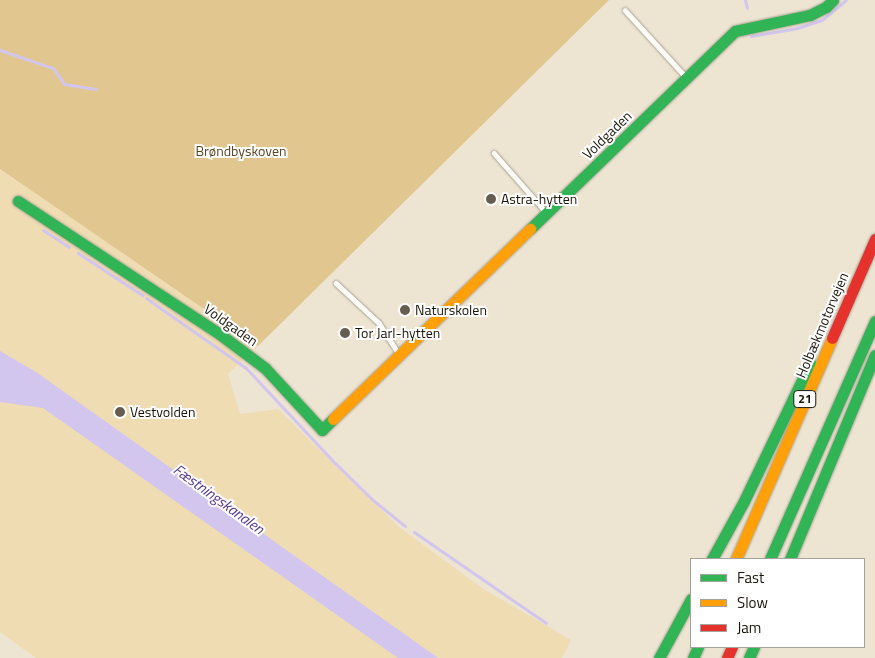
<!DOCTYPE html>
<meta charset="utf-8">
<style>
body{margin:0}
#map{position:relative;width:875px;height:658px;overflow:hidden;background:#ede4d2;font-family:"Titillium Web",sans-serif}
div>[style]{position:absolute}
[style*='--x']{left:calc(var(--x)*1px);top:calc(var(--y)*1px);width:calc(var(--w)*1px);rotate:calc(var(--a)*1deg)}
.green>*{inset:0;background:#efdcb3}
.forest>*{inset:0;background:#e1c78f}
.water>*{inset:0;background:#d2c5ee}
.stream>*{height:3px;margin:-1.5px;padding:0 1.5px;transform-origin:1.5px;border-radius:1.5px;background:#d2c5ee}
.roads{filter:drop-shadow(0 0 1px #a9a394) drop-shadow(0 0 1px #a9a394)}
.lane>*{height:4.5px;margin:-2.25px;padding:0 2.25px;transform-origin:2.25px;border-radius:2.25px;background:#fcfbf8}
.fast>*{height:11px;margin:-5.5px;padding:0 5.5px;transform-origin:5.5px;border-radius:5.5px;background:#30b455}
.slow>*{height:11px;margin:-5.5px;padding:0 5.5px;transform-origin:5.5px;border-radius:5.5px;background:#ff9f0a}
.jam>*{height:11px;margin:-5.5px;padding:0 5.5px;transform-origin:5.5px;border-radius:5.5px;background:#e5322d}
.dots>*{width:14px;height:14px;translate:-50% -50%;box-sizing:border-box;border:2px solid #fff;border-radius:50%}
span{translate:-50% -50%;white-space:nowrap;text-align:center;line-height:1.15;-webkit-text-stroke:4px #fff;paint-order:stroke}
.shield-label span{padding:1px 4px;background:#fff;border:1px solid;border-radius:4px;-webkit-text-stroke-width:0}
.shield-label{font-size:12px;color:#1c160a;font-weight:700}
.street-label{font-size:14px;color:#1c160a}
.park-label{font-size:14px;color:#594823}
.poi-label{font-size:14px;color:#1c160a}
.left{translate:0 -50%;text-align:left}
.water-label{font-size:15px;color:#563794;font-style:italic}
.legend{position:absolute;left:690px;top:558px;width:175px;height:90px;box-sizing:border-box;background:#fff;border:1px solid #a4a29d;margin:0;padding:6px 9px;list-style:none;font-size:15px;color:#1c160a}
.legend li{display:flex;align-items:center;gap:10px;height:25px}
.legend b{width:25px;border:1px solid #a4a29d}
</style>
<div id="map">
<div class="green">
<i style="clip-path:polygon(0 169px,258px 346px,228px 374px,240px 414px,278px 409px,400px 528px,485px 590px,571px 640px,562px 658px,36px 658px,0 632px)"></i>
</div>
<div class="forest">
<i style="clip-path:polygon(0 0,609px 0,258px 346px,0 169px)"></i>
</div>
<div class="water">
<i style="clip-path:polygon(0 351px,36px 372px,438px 658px,398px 658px,43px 408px,0 402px)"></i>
</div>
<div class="stream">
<i style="--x:745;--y:0;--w:8;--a:76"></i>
<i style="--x:751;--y:36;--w:47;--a:-9.9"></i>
<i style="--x:797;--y:28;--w:26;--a:-18"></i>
<i style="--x:822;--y:20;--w:31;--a:-40"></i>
<i style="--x:0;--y:50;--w:56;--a:18.8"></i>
<i style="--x:53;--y:68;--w:19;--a:55"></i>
<i style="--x:64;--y:84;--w:32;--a:9"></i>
<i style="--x:43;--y:230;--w:31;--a:33"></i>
<i style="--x:78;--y:253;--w:77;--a:33.3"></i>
<i style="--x:146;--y:298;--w:122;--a:35"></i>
<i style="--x:246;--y:368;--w:130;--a:46.9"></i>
<i style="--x:335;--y:463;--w:54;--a:44.3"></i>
<i style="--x:374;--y:501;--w:40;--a:39"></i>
<i style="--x:414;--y:532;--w:160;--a:34.6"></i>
</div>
<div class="roads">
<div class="lane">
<i style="--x:625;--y:10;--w:89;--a:47.7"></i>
<i style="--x:494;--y:153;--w:79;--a:48.6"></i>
<i style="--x:336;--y:283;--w:59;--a:42.9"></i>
<i style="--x:379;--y:323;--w:37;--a:57"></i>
</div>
<div class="fast">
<i style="--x:18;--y:201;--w:243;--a:33.4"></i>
<i style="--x:221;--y:335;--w:55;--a:36.9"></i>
<i style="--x:265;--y:368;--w:84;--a:47.4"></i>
<i style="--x:322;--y:430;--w:16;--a:-45"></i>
<i style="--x:530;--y:229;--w:285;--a:-44"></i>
<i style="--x:735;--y:31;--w:77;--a:-12"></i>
<i style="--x:810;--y:15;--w:18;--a:-27"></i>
<i style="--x:826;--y:7;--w:10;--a:-45"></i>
<i style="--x:712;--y:559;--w:66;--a:-61.1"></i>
<i style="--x:744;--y:501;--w:153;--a:-64.4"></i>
<i style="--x:770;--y:559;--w:260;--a:-66.2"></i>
<i style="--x:790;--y:559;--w:221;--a:-67.4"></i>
<i style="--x:659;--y:658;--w:67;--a:-61.5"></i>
<i style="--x:693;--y:658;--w:12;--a:-66"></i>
<i style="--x:749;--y:658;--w:12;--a:-66"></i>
</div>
<div class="slow">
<i style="--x:333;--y:419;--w:274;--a:-44"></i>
<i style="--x:736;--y:559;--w:241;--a:-66.5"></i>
</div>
<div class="jam">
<i style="--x:832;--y:338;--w:108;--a:-66.5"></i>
<i style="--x:727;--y:658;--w:12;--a:-66"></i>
</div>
</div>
<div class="dots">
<i style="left:491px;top:199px;background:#655e50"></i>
<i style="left:405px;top:310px;background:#655e50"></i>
<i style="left:345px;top:333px;background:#655e50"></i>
<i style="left:120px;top:412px;background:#655e50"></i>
</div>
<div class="shield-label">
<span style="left:805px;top:399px">21</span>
</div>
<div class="street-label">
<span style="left:607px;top:135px;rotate:-44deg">Voldgaden</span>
<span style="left:231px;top:325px;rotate:35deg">Voldgaden</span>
<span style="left:822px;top:325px;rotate:-67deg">Holbækmotorvejen</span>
</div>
<div class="park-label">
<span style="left:241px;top:151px">Brøndbyskoven</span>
</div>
<div class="poi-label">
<span class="left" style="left:501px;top:199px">Astra-hytten</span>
<span class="left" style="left:415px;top:310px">Naturskolen</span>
<span class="left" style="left:355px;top:333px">Tor Jarl-hytten</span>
<span class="left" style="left:130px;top:412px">Vestvolden</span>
</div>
<div class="water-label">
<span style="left:219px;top:499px;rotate:36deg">Fæstningskanalen</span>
</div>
<ul class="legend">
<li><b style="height:6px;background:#30b455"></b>Fast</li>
<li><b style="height:6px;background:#ff9f0a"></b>Slow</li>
<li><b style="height:6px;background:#e5322d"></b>Jam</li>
</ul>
</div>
